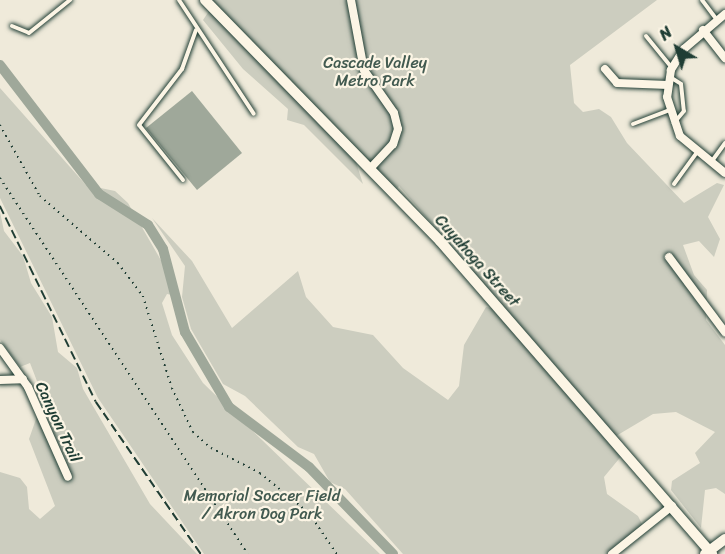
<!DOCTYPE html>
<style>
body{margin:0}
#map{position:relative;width:725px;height:554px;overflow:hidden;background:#efeada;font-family:Sriracha,sans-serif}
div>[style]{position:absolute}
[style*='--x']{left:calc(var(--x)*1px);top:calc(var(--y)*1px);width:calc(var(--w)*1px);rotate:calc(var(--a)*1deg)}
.green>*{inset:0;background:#cccdbf}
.water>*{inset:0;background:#9fa89a}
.river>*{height:10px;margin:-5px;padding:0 5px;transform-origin:5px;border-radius:5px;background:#9fa89a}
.path>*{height:1.5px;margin-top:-0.75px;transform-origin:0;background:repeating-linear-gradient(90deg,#1f3d34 0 1.5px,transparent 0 6px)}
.roads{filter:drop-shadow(0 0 2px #1f3d34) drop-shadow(0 0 2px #1f3d34)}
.lane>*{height:4px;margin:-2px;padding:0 2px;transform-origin:2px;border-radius:2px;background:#fcf5e5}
.street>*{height:8px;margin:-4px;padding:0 4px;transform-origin:4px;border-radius:4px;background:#fcf5e5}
.secondary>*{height:10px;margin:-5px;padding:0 5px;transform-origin:5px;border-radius:5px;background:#fcf5e5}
.rail>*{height:1.5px;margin-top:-0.75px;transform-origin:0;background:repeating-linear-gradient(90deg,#1f3d34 0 9px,transparent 0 13.5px)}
span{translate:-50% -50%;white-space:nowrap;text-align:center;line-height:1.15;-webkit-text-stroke:4.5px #fcf5e5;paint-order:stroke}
.park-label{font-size:16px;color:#425a50}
.street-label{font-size:16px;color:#1f3d34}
.north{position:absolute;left:647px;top:18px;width:60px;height:60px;-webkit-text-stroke:4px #fcf5e5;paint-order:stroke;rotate:322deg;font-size:16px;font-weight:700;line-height:24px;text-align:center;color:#1f3d34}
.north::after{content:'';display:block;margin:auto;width:21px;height:27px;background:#1f3d34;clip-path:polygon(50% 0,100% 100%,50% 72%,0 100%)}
</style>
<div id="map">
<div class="green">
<i style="clip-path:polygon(205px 0,657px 0,570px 65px,574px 103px,583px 112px,599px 109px,611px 117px,627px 143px,684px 203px,717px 183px,724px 185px,708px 217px,720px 239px,714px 257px,699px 241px,683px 245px,694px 275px,707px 290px,706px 320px,725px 345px,725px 494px,716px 488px,705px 490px,701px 528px,671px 490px,672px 481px,700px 463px,695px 453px,715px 432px,676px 412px,653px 414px,616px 436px,399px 186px,394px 194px,353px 153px,363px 184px,304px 125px,287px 120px,288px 109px,243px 69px,203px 20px,209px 11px,218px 15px)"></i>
<i style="clip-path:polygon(0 88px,86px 185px,115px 191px,128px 203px,166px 269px,172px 295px,167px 294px,162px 303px,172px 335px,203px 383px,380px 554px,204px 554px,98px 398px,0 198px)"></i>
<i style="clip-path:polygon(0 212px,4px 231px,23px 256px,31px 283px,52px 317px,58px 352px,77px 368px,83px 389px,150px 504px,197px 554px,0 554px,0 472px,20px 478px,27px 487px,29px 509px,40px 519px,55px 506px,29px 439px,42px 402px,40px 389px,30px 363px,20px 367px,0 340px)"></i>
<i style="clip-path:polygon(152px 218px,192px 261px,232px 328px,298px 271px,306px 297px,333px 327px,373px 335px,403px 368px,448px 400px,459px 386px,464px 345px,486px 307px,491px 308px,623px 454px,604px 477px,607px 494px,638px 516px,643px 526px,609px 554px,403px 554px,345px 489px,330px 482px,314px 454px,298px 447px,245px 396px,223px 384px,191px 329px,182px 297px,185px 266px)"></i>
</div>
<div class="water">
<i style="clip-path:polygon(192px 91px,242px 153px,197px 190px,146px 128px)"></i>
</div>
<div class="river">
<i style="--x:0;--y:65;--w:163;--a:52.5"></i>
<i style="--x:99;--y:194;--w:58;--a:32.3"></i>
<i style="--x:148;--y:225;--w:28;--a:58"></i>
<i style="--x:163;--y:249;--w:86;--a:75.2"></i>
<i style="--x:185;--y:332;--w:87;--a:59.6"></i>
<i style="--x:229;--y:407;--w:100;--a:36.9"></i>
<i style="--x:309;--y:467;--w:121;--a:46"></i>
</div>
<div class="path">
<i style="--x:0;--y:125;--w:81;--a:60.6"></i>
<i style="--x:40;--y:196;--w:103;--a:40.7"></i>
<i style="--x:118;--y:263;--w:41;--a:52.9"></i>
<i style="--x:143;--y:296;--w:96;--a:72.5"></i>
<i style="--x:172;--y:388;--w:49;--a:64.5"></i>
<i style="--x:193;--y:432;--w:24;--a:42"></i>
<i style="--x:211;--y:448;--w:55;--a:27"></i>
<i style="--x:260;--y:473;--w:63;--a:39.2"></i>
<i style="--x:309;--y:513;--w:50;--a:55.7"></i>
<i style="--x:0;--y:178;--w:450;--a:56.6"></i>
</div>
<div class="roads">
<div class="lane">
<i style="--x:179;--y:0;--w:136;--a:56.7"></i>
<i style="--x:702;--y:0;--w:25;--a:53"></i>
<i style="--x:12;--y:26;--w:18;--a:22"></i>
<i style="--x:29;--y:33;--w:53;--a:-38.8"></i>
<i style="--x:646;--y:36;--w:41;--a:50.9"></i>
<i style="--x:670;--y:77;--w:13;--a:32"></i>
<i style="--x:681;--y:84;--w:27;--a:84"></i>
<i style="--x:684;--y:111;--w:16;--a:130"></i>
<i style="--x:633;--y:124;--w:39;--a:-21"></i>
<i style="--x:712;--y:161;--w:22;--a:-54"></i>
<i style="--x:183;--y:180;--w:70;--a:-128.7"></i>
<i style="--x:139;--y:125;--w:71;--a:-52.5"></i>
<i style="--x:182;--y:69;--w:41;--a:-70.3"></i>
<i style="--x:674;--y:184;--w:39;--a:-54"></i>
</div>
<div class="street">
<i style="--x:351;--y:0;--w:71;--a:79.5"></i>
<i style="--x:364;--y:70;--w:52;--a:55.1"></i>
<i style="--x:394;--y:113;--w:16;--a:76"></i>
<i style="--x:398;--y:129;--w:16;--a:108"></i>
<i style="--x:393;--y:144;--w:34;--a:133"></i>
<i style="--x:725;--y:14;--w:54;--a:139.5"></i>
<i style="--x:684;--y:49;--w:25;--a:122"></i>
<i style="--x:671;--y:70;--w:27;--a:98"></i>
<i style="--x:667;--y:97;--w:41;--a:71.6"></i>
<i style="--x:680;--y:136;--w:58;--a:39.4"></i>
<i style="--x:703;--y:30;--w:36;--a:52"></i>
<i style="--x:605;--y:69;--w:18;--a:49"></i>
<i style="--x:617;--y:83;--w:51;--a:2.2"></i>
<i style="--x:669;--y:257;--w:94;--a:53.3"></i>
<i style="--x:0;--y:348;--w:48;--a:54.3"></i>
<i style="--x:28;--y:387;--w:98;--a:66"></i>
<i style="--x:0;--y:380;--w:23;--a:-2"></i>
<i style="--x:612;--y:554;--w:77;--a:-38.7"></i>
</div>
<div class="secondary">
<i style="--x:205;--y:0;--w:337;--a:45.7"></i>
<i style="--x:440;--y:241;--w:415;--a:49"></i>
<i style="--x:705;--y:554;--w:25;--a:-37"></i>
</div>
</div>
<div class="rail">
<i style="--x:0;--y:206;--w:218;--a:63.9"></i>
<i style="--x:96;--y:402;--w:185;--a:55.4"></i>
</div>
<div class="park-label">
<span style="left:375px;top:72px">Cascade Valley<br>Metro Park</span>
<span style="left:262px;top:505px">Memorial Soccer Field<br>/ Akron Dog Park</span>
</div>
<div class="street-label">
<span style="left:477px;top:261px;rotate:48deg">Cuyahoga Street</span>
<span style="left:58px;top:422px;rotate:65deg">Canyon Trail</span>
</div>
<div class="north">N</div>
</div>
